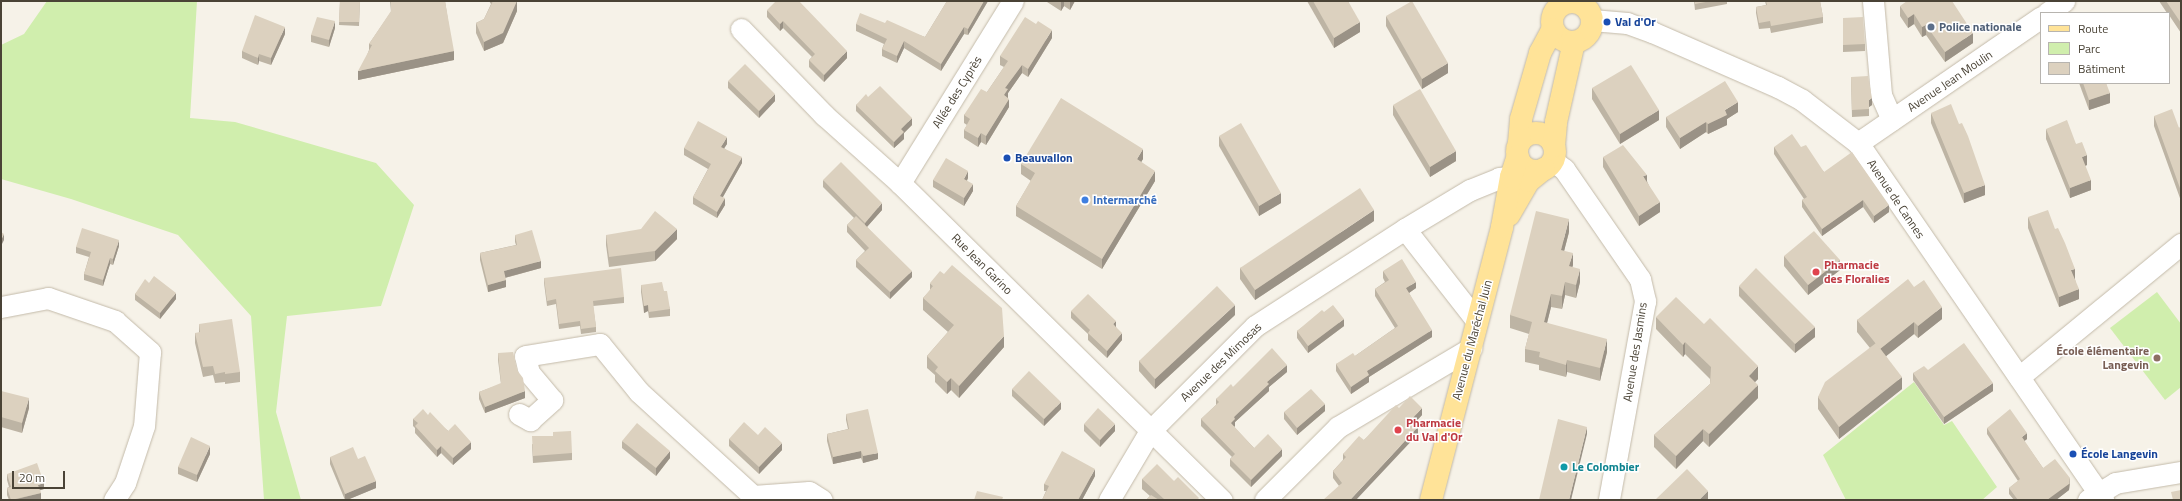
<!DOCTYPE html>
<meta charset="utf-8">
<style>
body{margin:0}
#map{position:relative;width:2182px;height:501px;overflow:hidden;background:#f6f2e8;font-family:"Titillium Web",sans-serif}
div>[style]{position:absolute}
[style*='--x']{left:calc(var(--x)*1px);top:calc(var(--y)*1px);width:calc(var(--w)*1px);rotate:calc(var(--a)*1deg)}
.green>*{inset:0;background:#d0eead}
.roads{filter:drop-shadow(0 0 1px #c3baa9) drop-shadow(0 0 1px #c3baa9)}
.minor>*{height:21px;margin:-10.5px;padding:0 10.5px;transform-origin:10.5px;border-radius:10.5px;background:#fff}
.major>*{height:22px;margin:-11px;padding:0 11px;transform-origin:11px;border-radius:11px;background:#ffe398}
.major>.ring{margin:-11px;padding:0;box-sizing:content-box;background:none;border:22px solid #ffe398;border-radius:50%}
.wall>*{inset:0;background:#bdb4a4}
.shaded-wall>*{inset:0;background:#9a9286}
.building>*{inset:0;background:#dcd1bf}
.dots>*{width:11px;height:11px;translate:-50% -50%;box-sizing:border-box;border:2px solid #fff;border-radius:50%}
span{translate:-50% -50%;white-space:nowrap;text-align:center;line-height:1.15;-webkit-text-stroke:3px #fff;paint-order:stroke}
.transit-label{font-size:12px;color:#164399;font-weight:700}
.left{translate:0 -50%;text-align:left}
.service-label{font-size:12px;color:#4e5e75;font-weight:700}
.street-label{font-size:12px;color:#4a4336}
.shop-label{font-size:12px;color:#366cbe;font-weight:700}
.health-label{font-size:12px;color:#be3a42;font-weight:700}
.education-label{font-size:12px;color:#785e54;font-weight:700}
.right{translate:-100% -50%;text-align:right}
.culture-label{font-size:12px;color:#0d838f;font-weight:700}
.frame{position:absolute;inset:0;border:2px solid #4a4336;pointer-events:none}
.legend{position:absolute;left:2040px;top:12px;width:130px;height:72px;box-sizing:border-box;background:#fff;border:1px solid #b7b4af;margin:0;padding:5px 7px;list-style:none;font-size:12px;color:#4a4336}
.legend li{display:flex;align-items:center;gap:8px;height:20px}
.legend b{width:20px;border:1px solid #b7b4af}
.scale{position:absolute;left:12px;top:471px;width:53px;height:18px;box-sizing:border-box;border:2px solid #4a4336;border-top:0;padding-left:5px;font-size:12px;line-height:14px;white-space:nowrap;color:#4a4336;-webkit-text-stroke:3px #fff;paint-order:stroke}
</style>
<div id="map">
<div class="green">
<i style="clip-path:polygon(47px 1px,197px 1px,190px 118px,235px 122px,376px 163px,414px 205px,381px 306px,287px 316px,276px 412px,301px 500px,264px 500px,251px 316px,178px 235px,71px 199px,1px 179px,1px 45px,24px 34px)"></i>
<i style="clip-path:polygon(2157px 292px,2181px 324px,2181px 387px,2165px 400px,2110px 328px)"></i>
<i style="clip-path:polygon(1914px 382px,1944px 425px,1952px 421px,1997px 487px,1982px 500px,1846px 500px,1823px 455px)"></i>
</div>
<div class="roads">
<div class="minor">
<i style="--x:1873;--y:1;--w:94;--a:85.1"></i>
<i style="--x:1881;--y:95;--w:27;--a:66"></i>
<i style="--x:2047;--y:13;--w:21;--a:-35"></i>
<i style="--x:1592;--y:20;--w:35;--a:5"></i>
<i style="--x:1627;--y:23;--w:27;--a:20"></i>
<i style="--x:1652;--y:32;--w:137;--a:23.6"></i>
<i style="--x:1778;--y:87;--w:27;--a:28"></i>
<i style="--x:1802;--y:100;--w:71;--a:37.5"></i>
<i style="--x:1858;--y:143;--w:433;--a:55.5"></i>
<i style="--x:741;--y:29;--w:120;--a:46"></i>
<i style="--x:824;--y:115;--w:102;--a:41.8"></i>
<i style="--x:900;--y:183;--w:452;--a:44.6"></i>
<i style="--x:1858;--y:143;--w:222;--a:-34.5"></i>
<i style="--x:1553;--y:161;--w:14;--a:36"></i>
<i style="--x:1564;--y:169;--w:134;--a:55.4"></i>
<i style="--x:1640;--y:279;--w:23;--a:77"></i>
<i style="--x:1645;--y:301;--w:202;--a:100.3"></i>
<i style="--x:900;--y:183;--w:214;--a:-58.2"></i>
<i style="--x:1405;--y:229;--w:117;--a:52"></i>
<i style="--x:1;--y:307;--w:48;--a:-10.8"></i>
<i style="--x:48;--y:298;--w:71;--a:18.9"></i>
<i style="--x:115;--y:321;--w:47;--a:41.5"></i>
<i style="--x:150;--y:352;--w:74;--a:94.6"></i>
<i style="--x:144;--y:426;--w:60;--a:108.4"></i>
<i style="--x:125;--y:483;--w:20;--a:123"></i>
<i style="--x:2019;--y:377;--w:210;--a:-39.4"></i>
<i style="--x:519;--y:414;--w:13;--a:29"></i>
<i style="--x:530;--y:420;--w:30;--a:-42"></i>
<i style="--x:552;--y:400;--w:35;--a:-130"></i>
<i style="--x:529;--y:373;--w:17;--a:-103"></i>
<i style="--x:525;--y:356;--w:76;--a:-9.1"></i>
<i style="--x:600;--y:344;--w:62;--a:50.9"></i>
<i style="--x:639;--y:392;--w:154;--a:42.4"></i>
<i style="--x:753;--y:496;--w:56;--a:-4.1"></i>
<i style="--x:809;--y:492;--w:15;--a:32"></i>
<i style="--x:1109;--y:500;--w:80;--a:-59.3"></i>
<i style="--x:1150;--y:431;--w:148;--a:-45"></i>
<i style="--x:1255;--y:326;--w:179;--a:-32.9"></i>
<i style="--x:1405;--y:229;--w:76;--a:-31"></i>
<i style="--x:1470;--y:190;--w:31;--a:-22"></i>
<i style="--x:1499;--y:178;--w:12;--a:-5"></i>
<i style="--x:1265;--y:500;--w:103;--a:-45"></i>
<i style="--x:1338;--y:427;--w:155;--a:-30.7"></i>
<i style="--x:2088;--y:500;--w:32;--a:-32"></i>
<i style="--x:2115;--y:483;--w:67;--a:-9.5"></i>
</div>
<div class="major">
<i class="ring" style="left:1552px;top:2px;width:18px;height:18px"></i>
<i class="ring" style="left:1517px;top:133px;width:16px;height:16px"></i>
<i style="--x:1519;--y:143;--w:24;--a:-85"></i>
<i style="--x:1521;--y:119;--w:69;--a:-73.9"></i>
<i style="--x:1540;--y:53;--w:27;--a:-62"></i>
<i style="--x:1554;--y:146;--w:24;--a:-85"></i>
<i style="--x:1556;--y:122;--w:82;--a:-77.3"></i>
<i style="--x:1509;--y:215;--w:39;--a:-60"></i>
<i style="--x:1529;--y:181;--w:19;--a:-39"></i>
<i style="--x:1431;--y:500;--w:282;--a:-75.4"></i>
<i style="--x:1502;--y:227;--w:51;--a:-79.8"></i>
<i style="--x:1511;--y:177;--w:22;--a:-72"></i>
</div>
</div>
<div class="wall">
<i style="clip-path:polygon(340px 1px,360px 1px,359px 26px,339px 25px)"></i>
<i style="clip-path:polygon(390px 1px,445px 1px,454px 60px,358px 80px,369px 50px,369px 44px,391px 12px)"></i>
<i style="clip-path:polygon(489px 1px,517px 1px,517px 11px,503px 43px,484px 51px,476px 33px,476px 23px,484px 19px,491px 4px)"></i>
<i style="clip-path:polygon(947px 1px,988px 1px,968px 35px,964px 34px,941px 71px,904px 48px,897px 63px,882px 56px,882px 49px,884px 44px,856px 31px,856px 24px,885px 23px,925px 37px)"></i>
<i style="clip-path:polygon(1047px 1px,1075px 1px,1070px 10px,1064px 6px,1061px 11px,1047px 2px)"></i>
<i style="clip-path:polygon(1307px 1px,1348px 1px,1360px 32px,1334px 48px)"></i>
<i style="clip-path:polygon(1694px 1px,1727px 1px,1727px 4px,1695px 10px)"></i>
<i style="clip-path:polygon(1765px 1px,1820px 1px,1823px 17px,1823px 23px,1771px 33px,1770px 28px,1759px 29px,1756px 13px,1756px 7px,1766px 5px)"></i>
<i style="clip-path:polygon(2159px 1px,2181px 1px,2181px 33px,2169px 15px,2169px 13px,2167px 13px)"></i>
<i style="clip-path:polygon(1900px 6px,1973px 43px,1945px 62px,1926px 35px,1922px 37px,1914px 24px,1908px 28px,1900px 16px)"></i>
<i style="clip-path:polygon(767px 10px,847px 58px,824px 82px,809px 67px,809px 60px,812px 57px,783px 28px,780px 31px,767px 17px)"></i>
<i style="clip-path:polygon(1386px 16px,1448px 73px,1422px 89px,1386px 26px)"></i>
<i style="clip-path:polygon(1843px 18px,1865px 44px,1865px 51px,1843px 52px)"></i>
<i style="clip-path:polygon(335px 28px,329px 47px,311px 42px,311px 35px)"></i>
<i style="clip-path:polygon(285px 34px,271px 65px,259px 61px,258px 65px,242px 58px,242px 51px)"></i>
<i style="clip-path:polygon(1052px 38px,1028px 77px,1022px 73px,1008px 93px,1008px 98px,1009px 107px,986px 145px,981px 142px,978px 147px,964px 138px,964px 130px,967px 125px,964px 123px,964px 115px,987px 92px,1004px 67px,1000px 65px,1000px 56px)"></i>
<i style="clip-path:polygon(1851px 77px,1872px 105px,1869px 107px,1869px 116px,1852px 117px)"></i>
<i style="clip-path:polygon(728px 81px,775px 101px,759px 118px,728px 88px)"></i>
<i style="clip-path:polygon(2079px 83px,2106px 83px,2110px 103px,2089px 110px)"></i>
<i style="clip-path:polygon(1592px 88px,1659px 120px,1620px 144px,1592px 99px)"></i>
<i style="clip-path:polygon(868px 97px,912px 125px,904px 133px,904px 139px,894px 148px,856px 111px,856px 105px)"></i>
<i style="clip-path:polygon(1393px 105px,1456px 161px,1430px 177px,1393px 115px)"></i>
<i style="clip-path:polygon(1738px 112px,1727px 119px,1727px 125px,1708px 134px,1706px 132px,1680px 149px,1666px 127px,1666px 117px)"></i>
<i style="clip-path:polygon(1931px 113px,1985px 195px,1964px 203px,1931px 123px)"></i>
<i style="clip-path:polygon(2154px 116px,2179px 128px,2181px 127px,2181px 201px,2154px 126px)"></i>
<i style="clip-path:polygon(2046px 129px,2076px 144px,2087px 165px,2085px 166px,2091px 190px,2070px 198px,2046px 139px)"></i>
<i style="clip-path:polygon(1219px 136px,1281px 203px,1259px 216px,1219px 146px)"></i>
<i style="clip-path:polygon(727px 144px,724px 148px,742px 163px,723px 197px,725px 205px,717px 218px,693px 204px,693px 197px,708px 169px,684px 155px,684px 148px)"></i>
<i style="clip-path:polygon(1774px 147px,1801px 147px,1824px 172px,1889px 212px,1874px 223px,1863px 207px,1822px 236px,1802px 207px,1802px 200px,1804px 199px,1774px 154px)"></i>
<i style="clip-path:polygon(1603px 157px,1647px 181px,1660px 212px,1639px 226px,1603px 167px)"></i>
<i style="clip-path:polygon(1143px 159px,1141px 162px,1155px 181px,1102px 269px,1016px 216px,1016px 206px,1031px 181px,1021px 174px,1021px 164px)"></i>
<i style="clip-path:polygon(968px 178px,967px 181px,973px 191px,964px 206px,933px 187px,933px 180px)"></i>
<i style="clip-path:polygon(823px 180px,882px 210px,867px 227px,912px 277px,890px 299px,856px 267px,856px 260px,865px 251px,847px 232px,847px 225px,854px 218px,823px 187px)"></i>
<i style="clip-path:polygon(2028px 217px,2075px 279px,2079px 299px,2059px 307px,2028px 228px)"></i>
<i style="clip-path:polygon(1374px 221px,1255px 300px,1240px 279px,1240px 268px)"></i>
<i style="clip-path:polygon(1569px 232px,1564px 251px,1573px 265px,1572px 267px,1580px 282px,1576px 298px,1565px 295px,1562px 309px,1551px 307px,1547px 323px,1607px 352px,1600px 381px,1567px 372px,1566px 377px,1539px 370px,1539px 365px,1525px 362px,1525px 349px,1529px 334px,1510px 328px,1510px 315px)"></i>
<i style="clip-path:polygon(515px 235px,541px 268px,505px 278px,506px 287px,488px 292px,480px 260px,480px 253px,516px 245px,515px 242px)"></i>
<i style="clip-path:polygon(606px 235px,677px 239px,655px 261px,609px 267px,606px 245px)"></i>
<i style="clip-path:polygon(119px 246px,113px 265px,110px 264px,103px 286px,84px 280px,84px 274px,89px 257px,76px 253px,76px 247px)"></i>
<i style="clip-path:polygon(1784px 256px,1840px 270px,1808px 295px,1784px 266px)"></i>
<i style="clip-path:polygon(1383px 271px,1416px 288px,1409px 293px,1432px 337px,1369px 377px,1369px 382px,1351px 394px,1336px 371px,1336px 364px,1355px 356px,1395px 328px,1375px 296px,1375px 289px,1385px 282px,1383px 278px)"></i>
<i style="clip-path:polygon(544px 278px,624px 297px,624px 303px,593px 306px,596px 327px,596px 332px,581px 334px,580px 326px,559px 329px,556px 304px,547px 306px,544px 283px)"></i>
<i style="clip-path:polygon(149px 283px,176px 299px,160px 319px,135px 300px,135px 294px)"></i>
<i style="clip-path:polygon(930px 283px,1004px 347px,959px 398px,951px 390px,947px 394px,935px 382px,935px 375px,927px 368px,927px 356px,948px 332px,923px 310px,923px 298px,930px 291px)"></i>
<i style="clip-path:polygon(641px 285px,664px 291px,670px 309px,670px 316px,649px 318px,648px 311px,644px 313px,641px 292px)"></i>
<i style="clip-path:polygon(1739px 286px,1815px 337px,1795px 353px,1739px 296px)"></i>
<i style="clip-path:polygon(1914px 287px,1942px 319px,1918px 338px,1914px 334px,1886px 356px,1902px 389px,1839px 439px,1818px 409px,1818px 397px,1870px 348px,1857px 332px,1857px 320px)"></i>
<i style="clip-path:polygon(1071px 311px,1116px 327px,1122px 340px,1107px 358px,1088px 340px,1088px 334px,1071px 318px)"></i>
<i style="clip-path:polygon(1324px 312px,1344px 326px,1308px 353px,1297px 338px,1297px 331px)"></i>
<i style="clip-path:polygon(1235px 315px,1155px 389px,1139px 371px,1139px 361px)"></i>
<i style="clip-path:polygon(1656px 317px,1758px 379px,1755px 382px,1758px 398px,1709px 447px,1703px 441px,1676px 469px,1654px 447px,1654px 435px,1710px 384px,1710px 379px,1685px 354px,1683px 357px,1656px 329px)"></i>
<i style="clip-path:polygon(199px 324px,240px 372px,240px 382px,225px 384px,225px 382px,215px 383px,213px 375px,203px 377px,195px 343px,195px 333px,199px 333px)"></i>
<i style="clip-path:polygon(498px 353px,525px 398px,485px 413px,479px 399px,479px 392px,501px 384px,498px 360px)"></i>
<i style="clip-path:polygon(1928px 370px,1993px 391px,1944px 424px,1913px 380px,1913px 373px)"></i>
<i style="clip-path:polygon(1287px 372px,1269px 387px,1269px 391px,1235px 422px,1235px 426px,1234px 427px,1254px 448px,1282px 456px,1251px 487px,1230px 466px,1230px 459px,1232px 457px,1201px 426px,1201px 419px,1216px 405px,1216px 399px,1233px 387px)"></i>
<i style="clip-path:polygon(1012px 389px,1061px 409px,1044px 426px,1012px 396px)"></i>
<i style="clip-path:polygon(1px 391px,29px 408px,22px 433px,1px 427px)"></i>
<i style="clip-path:polygon(1399px 408px,1422px 415px,1414px 423px,1418px 434px,1339px 486px,1333px 478px,1333px 471px,1343px 460px,1343px 454px,1364px 440px)"></i>
<i style="clip-path:polygon(1325px 411px,1297px 435px,1284px 419px,1284px 412px)"></i>
<i style="clip-path:polygon(846px 414px,878px 459px,863px 463px,861px 458px,833px 464px,827px 441px,827px 434px,848px 429px,846px 420px)"></i>
<i style="clip-path:polygon(428px 415px,471px 449px,453px 465px,441px 453px,437px 457px,415px 433px,415px 428px,413px 426px,413px 419px)"></i>
<i style="clip-path:polygon(1084px 424px,1115px 431px,1100px 447px,1084px 431px)"></i>
<i style="clip-path:polygon(1987px 428px,2027px 439px,2024px 441px,2043px 468px,2070px 484px,2069px 490px,2056px 500px,2014px 500px,2009px 494px,2009px 488px,2018px 481px,1987px 434px)"></i>
<i style="clip-path:polygon(758px 435px,782px 450px,759px 474px,729px 446px,729px 439px)"></i>
<i style="clip-path:polygon(622px 441px,670px 458px,656px 476px,622px 448px)"></i>
<i style="clip-path:polygon(532px 444px,572px 453px,572px 460px,533px 463px)"></i>
<i style="clip-path:polygon(210px 454px,197px 482px,178px 474px,178px 467px)"></i>
<i style="clip-path:polygon(330px 457px,358px 459px,376px 488px,347px 500px,345px 500px,330px 464px)"></i>
<i style="clip-path:polygon(7px 474px,44px 489px,40px 490px,41px 499px,37px 500px,9px 500px,7px 495px,7px 488px,9px 487px,7px 480px)"></i>
<i style="clip-path:polygon(1095px 476px,1082px 500px,1042px 500px,1046px 491px,1044px 491px,1044px 484px)"></i>
<i style="clip-path:polygon(1142px 479px,1174px 481px,1199px 500px,1146px 500px,1150px 496px,1142px 489px)"></i>
</div>
<div class="shaded-wall">
<i style="clip-path:polygon(517px 1px,517px 11px,503px 43px,484px 51px,484px 42px)"></i>
<i style="clip-path:polygon(984px 1px,988px 1px,968px 35px,968px 29px)"></i>
<i style="clip-path:polygon(1061px 1px,1064px 1px,1064px 6px,1061px 11px)"></i>
<i style="clip-path:polygon(1070px 1px,1075px 1px,1070px 10px)"></i>
<i style="clip-path:polygon(1914px 14px,1914px 24px,1908px 28px,1908px 18px)"></i>
<i style="clip-path:polygon(335px 21px,335px 28px,329px 47px,329px 40px)"></i>
<i style="clip-path:polygon(783px 21px,783px 28px,780px 31px,780px 24px)"></i>
<i style="clip-path:polygon(1360px 22px,1360px 32px,1334px 48px,1334px 38px)"></i>
<i style="clip-path:polygon(1926px 25px,1926px 35px,1922px 37px,1922px 27px)"></i>
<i style="clip-path:polygon(285px 27px,285px 34px,271px 65px,271px 58px)"></i>
<i style="clip-path:polygon(964px 27px,964px 34px,941px 71px,941px 64px)"></i>
<i style="clip-path:polygon(1052px 30px,1052px 38px,1028px 77px,1028px 69px)"></i>
<i style="clip-path:polygon(1973px 33px,1973px 43px,1945px 62px,1945px 52px)"></i>
<i style="clip-path:polygon(904px 41px,904px 48px,897px 63px,897px 56px)"></i>
<i style="clip-path:polygon(454px 51px,454px 60px,358px 80px,358px 71px)"></i>
<i style="clip-path:polygon(847px 51px,847px 58px,824px 82px,824px 75px)"></i>
<i style="clip-path:polygon(259px 54px,259px 61px,258px 65px,258px 58px)"></i>
<i style="clip-path:polygon(1448px 63px,1448px 73px,1422px 89px,1422px 79px)"></i>
<i style="clip-path:polygon(1022px 65px,1022px 73px,1008px 93px,1008px 98px,1004px 95px,1005px 88px)"></i>
<i style="clip-path:polygon(2110px 93px,2110px 103px,2089px 110px,2089px 100px)"></i>
<i style="clip-path:polygon(775px 94px,775px 101px,759px 118px,759px 111px)"></i>
<i style="clip-path:polygon(1872px 98px,1872px 105px,1869px 107px,1869px 116px,1869px 100px)"></i>
<i style="clip-path:polygon(1009px 99px,1009px 107px,986px 145px,986px 136px)"></i>
<i style="clip-path:polygon(1738px 102px,1738px 112px,1727px 119px,1727px 125px,1708px 134px,1708px 124px,1725px 110px)"></i>
<i style="clip-path:polygon(1659px 110px,1659px 120px,1620px 144px,1620px 134px)"></i>
<i style="clip-path:polygon(912px 118px,912px 125px,904px 133px,904px 139px,894px 148px,894px 142px,901px 129px)"></i>
<i style="clip-path:polygon(1706px 122px,1706px 132px,1680px 149px,1680px 138px)"></i>
<i style="clip-path:polygon(981px 133px,981px 142px,978px 147px,978px 138px)"></i>
<i style="clip-path:polygon(727px 137px,727px 144px,721px 153px,721px 147px)"></i>
<i style="clip-path:polygon(1143px 149px,1143px 159px,1137px 169px,1137px 159px)"></i>
<i style="clip-path:polygon(1456px 151px,1456px 161px,1430px 177px,1430px 167px)"></i>
<i style="clip-path:polygon(2087px 155px,2087px 165px,2082px 167px,2082px 157px)"></i>
<i style="clip-path:polygon(742px 157px,742px 163px,720px 202px,720px 196px)"></i>
<i style="clip-path:polygon(968px 171px,968px 178px,964px 186px,964px 179px)"></i>
<i style="clip-path:polygon(1155px 171px,1155px 181px,1102px 269px,1102px 259px)"></i>
<i style="clip-path:polygon(1647px 175px,1647px 185px,1643px 176px)"></i>
<i style="clip-path:polygon(2091px 180px,2091px 190px,2070px 198px,2070px 188px)"></i>
<i style="clip-path:polygon(973px 184px,973px 191px,964px 206px,964px 198px)"></i>
<i style="clip-path:polygon(1985px 185px,1985px 195px,1964px 203px,1964px 193px)"></i>
<i style="clip-path:polygon(1281px 193px,1281px 203px,1259px 216px,1259px 206px)"></i>
<i style="clip-path:polygon(725px 198px,725px 205px,717px 218px,717px 212px)"></i>
<i style="clip-path:polygon(1863px 200px,1863px 207px,1822px 236px,1822px 229px)"></i>
<i style="clip-path:polygon(1660px 202px,1660px 212px,1639px 226px,1639px 216px)"></i>
<i style="clip-path:polygon(882px 203px,882px 210px,865px 229px,865px 223px)"></i>
<i style="clip-path:polygon(1889px 205px,1889px 212px,1874px 223px,1874px 216px)"></i>
<i style="clip-path:polygon(1374px 210px,1374px 221px,1255px 300px,1255px 290px)"></i>
<i style="clip-path:polygon(1569px 219px,1569px 232px,1561px 263px,1561px 250px)"></i>
<i style="clip-path:polygon(677px 229px,677px 239px,655px 261px,655px 251px)"></i>
<i style="clip-path:polygon(4px 234px,4px 240px,1px 246px,1px 240px)"></i>
<i style="clip-path:polygon(119px 240px,119px 246px,113px 265px,113px 259px)"></i>
<i style="clip-path:polygon(1573px 253px,1573px 265px,1569px 279px,1569px 266px)"></i>
<i style="clip-path:polygon(110px 258px,110px 264px,103px 286px,103px 280px)"></i>
<i style="clip-path:polygon(1840px 260px,1840px 270px,1808px 295px,1808px 285px)"></i>
<i style="clip-path:polygon(541px 261px,541px 268px,504px 278px,504px 271px)"></i>
<i style="clip-path:polygon(1580px 269px,1580px 282px,1576px 298px,1576px 285px)"></i>
<i style="clip-path:polygon(2075px 269px,2075px 279px,2071px 281px,2071px 270px)"></i>
<i style="clip-path:polygon(912px 271px,912px 277px,890px 299px,890px 292px)"></i>
<i style="clip-path:polygon(506px 280px,506px 287px,488px 292px,488px 285px)"></i>
<i style="clip-path:polygon(1416px 282px,1416px 288px,1406px 295px,1406px 288px)"></i>
<i style="clip-path:polygon(1565px 282px,1565px 295px,1562px 309px,1562px 296px)"></i>
<i style="clip-path:polygon(2079px 289px,2079px 299px,2059px 307px,2059px 297px)"></i>
<i style="clip-path:polygon(176px 293px,176px 299px,160px 319px,160px 313px)"></i>
<i style="clip-path:polygon(1551px 294px,1551px 307px,1544px 335px,1544px 322px)"></i>
<i style="clip-path:polygon(648px 305px,648px 311px,644px 313px,644px 306px)"></i>
<i style="clip-path:polygon(1235px 305px,1235px 315px,1155px 389px,1155px 379px)"></i>
<i style="clip-path:polygon(1942px 307px,1942px 319px,1918px 338px,1918px 326px)"></i>
<i style="clip-path:polygon(1344px 319px,1344px 326px,1308px 353px,1308px 346px)"></i>
<i style="clip-path:polygon(1116px 321px,1116px 328px,1113px 324px)"></i>
<i style="clip-path:polygon(1914px 322px,1914px 334px,1880px 361px,1880px 349px)"></i>
<i style="clip-path:polygon(1815px 327px,1815px 337px,1795px 353px,1795px 344px)"></i>
<i style="clip-path:polygon(1432px 330px,1432px 337px,1369px 377px,1369px 382px,1351px 394px,1351px 387px,1367px 371px)"></i>
<i style="clip-path:polygon(1122px 333px,1122px 340px,1107px 358px,1107px 351px)"></i>
<i style="clip-path:polygon(1004px 336px,1004px 347px,959px 398px,959px 386px)"></i>
<i style="clip-path:polygon(1607px 339px,1607px 352px,1600px 381px,1600px 368px)"></i>
<i style="clip-path:polygon(1685px 342px,1685px 354px,1683px 357px,1683px 345px)"></i>
<i style="clip-path:polygon(1567px 360px,1567px 372px,1566px 377px,1566px 365px)"></i>
<i style="clip-path:polygon(1287px 365px,1287px 372px,1269px 387px,1269px 391px,1235px 422px,1235px 426px,1231px 430px,1231px 423px,1234px 417px,1267px 382px)"></i>
<i style="clip-path:polygon(1758px 366px,1758px 379px,1749px 388px,1749px 376px)"></i>
<i style="clip-path:polygon(1902px 377px,1902px 389px,1839px 439px,1839px 427px)"></i>
<i style="clip-path:polygon(951px 378px,951px 390px,947px 394px,947px 382px)"></i>
<i style="clip-path:polygon(1993px 383px,1993px 391px,1944px 424px,1944px 417px)"></i>
<i style="clip-path:polygon(1758px 385px,1758px 398px,1709px 447px,1709px 434px)"></i>
<i style="clip-path:polygon(525px 391px,525px 398px,485px 413px,485px 407px)"></i>
<i style="clip-path:polygon(29px 398px,29px 408px,22px 433px,22px 423px)"></i>
<i style="clip-path:polygon(1061px 402px,1061px 409px,1044px 426px,1044px 419px)"></i>
<i style="clip-path:polygon(1325px 404px,1325px 411px,1297px 435px,1297px 428px)"></i>
<i style="clip-path:polygon(1422px 408px,1422px 415px,1411px 427px,1411px 420px)"></i>
<i style="clip-path:polygon(1115px 424px,1115px 431px,1100px 447px,1100px 440px)"></i>
<i style="clip-path:polygon(1418px 427px,1418px 434px,1356px 500px,1350px 500px)"></i>
<i style="clip-path:polygon(1587px 427px,1587px 434px,1571px 500px,1569px 500px)"></i>
<i style="clip-path:polygon(1703px 429px,1703px 441px,1676px 469px,1676px 456px)"></i>
<i style="clip-path:polygon(2027px 433px,2027px 439px,2022px 443px,2022px 437px)"></i>
<i style="clip-path:polygon(471px 442px,471px 449px,453px 465px,453px 458px)"></i>
<i style="clip-path:polygon(782px 443px,782px 450px,759px 474px,759px 467px)"></i>
<i style="clip-path:polygon(210px 446px,210px 454px,197px 482px,197px 475px)"></i>
<i style="clip-path:polygon(441px 446px,441px 453px,437px 457px,437px 450px)"></i>
<i style="clip-path:polygon(1282px 449px,1282px 456px,1251px 487px,1251px 480px)"></i>
<i style="clip-path:polygon(670px 451px,670px 458px,656px 476px,656px 468px)"></i>
<i style="clip-path:polygon(861px 451px,861px 458px,833px 464px,833px 457px)"></i>
<i style="clip-path:polygon(878px 453px,878px 459px,863px 463px,863px 456px)"></i>
<i style="clip-path:polygon(1095px 469px,1095px 476px,1082px 500px,1078px 500px)"></i>
<i style="clip-path:polygon(2070px 478px,2069px 490px,2056px 500px,2047px 500px)"></i>
<i style="clip-path:polygon(376px 481px,376px 488px,347px 500px,345px 500px,345px 494px)"></i>
<i style="clip-path:polygon(44px 483px,44px 489px,38px 491px,38px 485px)"></i>
<i style="clip-path:polygon(1708px 491px,1708px 500px,1699px 500px)"></i>
<i style="clip-path:polygon(41px 493px,41px 499px,37px 500px,13px 500px)"></i>
</div>
<div class="building">
<i style="clip-path:polygon(340px 1px,360px 1px,359px 22px,339px 22px)"></i>
<i style="clip-path:polygon(391px 1px,445px 1px,454px 51px,358px 71px,372px 45px,369px 44px,391px 11px)"></i>
<i style="clip-path:polygon(493px 1px,517px 1px,503px 33px,484px 42px,476px 23px,484px 19px)"></i>
<i style="clip-path:polygon(776px 1px,799px 1px,847px 51px,824px 75px,809px 60px,815px 54px,783px 21px,780px 24px,767px 10px)"></i>
<i style="clip-path:polygon(947px 1px,984px 1px,968px 29px,964px 27px,941px 64px,904px 41px,897px 56px,882px 49px,887px 39px,856px 24px,860px 13px,885px 23px,887px 20px,925px 37px)"></i>
<i style="clip-path:polygon(1313px 1px,1348px 1px,1360px 22px,1334px 38px)"></i>
<i style="clip-path:polygon(1412px 1px,1448px 63px,1422px 79px,1386px 16px)"></i>
<i style="clip-path:polygon(1695px 1px,1711px 1px,1695px 4px)"></i>
<i style="clip-path:polygon(1766px 1px,1820px 1px,1823px 17px,1771px 26px,1770px 21px,1759px 23px,1756px 7px,1767px 5px)"></i>
<i style="clip-path:polygon(1907px 1px,1952px 1px,1973px 33px,1945px 52px,1926px 25px,1922px 27px,1914px 14px,1908px 18px,1900px 6px)"></i>
<i style="clip-path:polygon(2166px 1px,2181px 1px,2181px 23px)"></i>
<i style="clip-path:polygon(255px 15px,285px 27px,271px 58px,259px 54px,258px 58px,242px 51px)"></i>
<i style="clip-path:polygon(317px 17px,335px 21px,329px 40px,311px 35px)"></i>
<i style="clip-path:polygon(1025px 17px,1036px 24px,1038px 21px,1052px 30px,1028px 69px,1022px 65px,1005px 88px,1008px 89px,1004px 95px,1009px 99px,986px 136px,981px 133px,978px 138px,964px 130px,970px 119px,964px 115px,981px 89px,987px 92px,1008px 61px,1000px 56px)"></i>
<i style="clip-path:polygon(1863px 17px,1865px 44px,1843px 45px,1843px 18px)"></i>
<i style="clip-path:polygon(745px 64px,775px 94px,759px 111px,728px 81px)"></i>
<i style="clip-path:polygon(1631px 65px,1659px 110px,1620px 134px,1592px 88px)"></i>
<i style="clip-path:polygon(1868px 76px,1872px 98px,1869px 100px,1869px 109px,1852px 110px,1851px 77px)"></i>
<i style="clip-path:polygon(1725px 81px,1738px 102px,1725px 110px,1727px 115px,1708px 124px,1706px 122px,1680px 138px,1666px 117px)"></i>
<i style="clip-path:polygon(2083px 83px,2106px 83px,2110px 93px,2089px 100px)"></i>
<i style="clip-path:polygon(880px 86px,912px 118px,901px 129px,904px 132px,894px 142px,856px 105px,866px 94px,868px 97px)"></i>
<i style="clip-path:polygon(1420px 89px,1456px 151px,1430px 167px,1393px 105px)"></i>
<i style="clip-path:polygon(1061px 98px,1143px 149px,1137px 159px,1155px 171px,1102px 259px,1016px 206px,1035px 173px,1021px 164px)"></i>
<i style="clip-path:polygon(1951px 104px,1959px 124px,1962px 123px,1968px 136px,1985px 185px,1964px 193px,1931px 113px)"></i>
<i style="clip-path:polygon(2172px 109px,2179px 128px,2181px 127px,2181px 191px,2154px 116px)"></i>
<i style="clip-path:polygon(2067px 120px,2076px 144px,2082px 142px,2087px 155px,2082px 157px,2091px 180px,2070px 188px,2046px 129px)"></i>
<i style="clip-path:polygon(698px 121px,727px 137px,721px 147px,742px 157px,720px 196px,725px 198px,717px 212px,693px 197px,711px 164px,684px 148px)"></i>
<i style="clip-path:polygon(1241px 123px,1281px 193px,1259px 206px,1219px 136px)"></i>
<i style="clip-path:polygon(1792px 134px,1801px 147px,1806px 145px,1824px 172px,1852px 152px,1889px 205px,1874px 216px,1863px 200px,1822px 229px,1802px 200px,1807px 197px,1774px 147px)"></i>
<i style="clip-path:polygon(1623px 145px,1647px 175px,1643px 176px,1660px 202px,1639px 216px,1603px 157px)"></i>
<i style="clip-path:polygon(946px 158px,968px 171px,964px 179px,973px 184px,964px 198px,933px 180px)"></i>
<i style="clip-path:polygon(841px 162px,882px 203px,865px 223px,823px 180px)"></i>
<i style="clip-path:polygon(1360px 188px,1374px 210px,1255px 290px,1240px 268px)"></i>
<i style="clip-path:polygon(2048px 210px,2055px 229px,2058px 228px,2065px 243px,2075px 269px,2071px 270px,2079px 289px,2059px 297px,2028px 217px)"></i>
<i style="clip-path:polygon(655px 211px,677px 229px,655px 251px,609px 257px,606px 235px,641px 229px)"></i>
<i style="clip-path:polygon(1536px 211px,1569px 219px,1561px 250px,1573px 253px,1569px 266px,1580px 269px,1576px 285px,1565px 282px,1562px 296px,1551px 294px,1544px 322px,1607px 339px,1600px 368px,1567px 360px,1566px 365px,1539px 357px,1540px 352px,1525px 349px,1532px 322px,1510px 315px)"></i>
<i style="clip-path:polygon(856px 216px,912px 271px,890px 292px,856px 260px,869px 248px,847px 225px)"></i>
<i style="clip-path:polygon(82px 228px,119px 240px,113px 259px,110px 258px,103px 280px,84px 274px,91px 252px,76px 247px)"></i>
<i style="clip-path:polygon(532px 230px,541px 261px,504px 271px,506px 280px,488px 285px,480px 253px,517px 245px,515px 235px)"></i>
<i style="clip-path:polygon(1814px 231px,1840px 260px,1808px 285px,1784px 256px)"></i>
<i style="clip-path:polygon(1px 232px,4px 234px,1px 240px)"></i>
<i style="clip-path:polygon(1402px 259px,1416px 282px,1406px 288px,1432px 330px,1367px 371px,1369px 375px,1351px 387px,1336px 364px,1353px 353px,1355px 356px,1398px 326px,1375px 289px,1389px 280px,1383px 271px)"></i>
<i style="clip-path:polygon(952px 265px,1002px 308px,1004px 336px,959px 386px,951px 378px,947px 382px,935px 371px,938px 367px,927px 356px,954px 325px,923px 298px,933px 286px,930px 283px,940px 271px,944px 274px)"></i>
<i style="clip-path:polygon(621px 268px,624px 297px,593px 301px,596px 327px,581px 329px,580px 321px,559px 324px,556px 299px,547px 301px,544px 278px)"></i>
<i style="clip-path:polygon(1756px 268px,1815px 327px,1795px 344px,1739px 286px)"></i>
<i style="clip-path:polygon(154px 276px,176px 293px,160px 313px,135px 294px,145px 279px,149px 283px)"></i>
<i style="clip-path:polygon(1908px 279px,1914px 287px,1924px 280px,1942px 307px,1918px 326px,1914px 322px,1880px 349px,1857px 320px)"></i>
<i style="clip-path:polygon(662px 282px,664px 291px,667px 291px,670px 309px,649px 312px,648px 305px,644px 306px,641px 285px)"></i>
<i style="clip-path:polygon(1217px 286px,1235px 305px,1155px 379px,1139px 361px)"></i>
<i style="clip-path:polygon(1088px 294px,1116px 321px,1113px 324px,1122px 333px,1107px 351px,1088px 333px,1090px 330px,1071px 311px)"></i>
<i style="clip-path:polygon(1676px 297px,1704px 324px,1710px 318px,1758px 366px,1749px 376px,1758px 385px,1709px 434px,1703px 429px,1676px 456px,1654px 435px,1710px 384px,1711px 367px,1685px 342px,1683px 345px,1656px 317px)"></i>
<i style="clip-path:polygon(1333px 305px,1344px 319px,1308px 346px,1297px 331px,1322px 310px,1324px 312px)"></i>
<i style="clip-path:polygon(232px 319px,240px 372px,225px 374px,225px 372px,215px 374px,213px 366px,203px 367px,195px 333px,200px 332px,199px 324px)"></i>
<i style="clip-path:polygon(1876px 343px,1902px 377px,1839px 427px,1818px 397px,1825px 382px)"></i>
<i style="clip-path:polygon(1964px 343px,1993px 383px,1944px 417px,1913px 373px,1924px 366px,1928px 370px)"></i>
<i style="clip-path:polygon(1272px 348px,1287px 365px,1267px 382px,1269px 384px,1234px 417px,1235px 419px,1231px 423px,1254px 448px,1268px 434px,1282px 449px,1251px 480px,1230px 459px,1235px 454px,1201px 419px,1219px 402px,1216px 399px,1231px 384px,1233px 387px)"></i>
<i style="clip-path:polygon(513px 352px,517px 370px,523px 378px,525px 391px,485px 407px,479px 392px,501px 383px,498px 353px)"></i>
<i style="clip-path:polygon(1029px 371px,1061px 402px,1044px 419px,1012px 389px)"></i>
<i style="clip-path:polygon(1311px 389px,1325px 404px,1297px 428px,1284px 412px)"></i>
<i style="clip-path:polygon(1px 391px,29px 398px,22px 423px,1px 417px)"></i>
<i style="clip-path:polygon(1410px 396px,1422px 408px,1411px 420px,1418px 427px,1350px 500px,1323px 500px,1342px 483px,1333px 471px,1346px 457px,1343px 454px,1359px 436px,1364px 440px,1396px 405px,1399px 408px)"></i>
<i style="clip-path:polygon(1098px 408px,1115px 424px,1100px 440px,1084px 424px)"></i>
<i style="clip-path:polygon(423px 409px,428px 415px,430px 412px,448px 431px,455px 424px,471px 442px,453px 458px,441px 446px,437px 450px,415px 426px,418px 423px,413px 419px)"></i>
<i style="clip-path:polygon(868px 409px,878px 453px,863px 456px,861px 451px,833px 457px,827px 434px,849px 429px,846px 414px)"></i>
<i style="clip-path:polygon(2010px 409px,2027px 433px,2022px 437px,2043px 468px,2055px 459px,2070px 478px,2069px 484px,2047px 500px,2018px 500px,2009px 488px,2020px 479px,1987px 428px)"></i>
<i style="clip-path:polygon(1558px 419px,1587px 427px,1569px 500px,1539px 500px)"></i>
<i style="clip-path:polygon(744px 422px,758px 435px,765px 427px,782px 443px,759px 467px,729px 439px)"></i>
<i style="clip-path:polygon(637px 423px,670px 451px,656px 468px,622px 441px)"></i>
<i style="clip-path:polygon(571px 431px,572px 453px,533px 456px,532px 436px,553px 436px,553px 432px)"></i>
<i style="clip-path:polygon(191px 437px,210px 446px,197px 475px,178px 467px)"></i>
<i style="clip-path:polygon(353px 447px,358px 459px,365px 456px,376px 481px,345px 494px,330px 457px)"></i>
<i style="clip-path:polygon(1062px 451px,1095px 469px,1078px 500px,1042px 500px,1049px 486px,1044px 484px)"></i>
<i style="clip-path:polygon(37px 463px,44px 483px,38px 485px,41px 493px,11px 500px,7px 488px,11px 487px,7px 474px)"></i>
<i style="clip-path:polygon(1157px 464px,1174px 481px,1178px 477px,1199px 498px,1197px 500px,1163px 500px,1164px 499px,1142px 479px)"></i>
<i style="clip-path:polygon(1687px 469px,1708px 491px,1699px 500px,1655px 500px)"></i>
<i style="clip-path:polygon(2181px 490px,2181px 500px,2173px 500px,2171px 492px)"></i>
<i style="clip-path:polygon(977px 491px,1003px 497px,1002px 500px,974px 500px)"></i>
<i style="clip-path:polygon(1151px 495px,1159px 500px,1146px 500px)"></i>
</div>
<div class="dots">
<i style="left:1607px;top:22px;background:#1a4fb4"></i>
<i style="left:1931px;top:27px;background:#5c6f8a"></i>
<i style="left:1007px;top:158px;background:#1a4fb4"></i>
<i style="left:1085px;top:200px;background:#3f7fe0"></i>
<i style="left:1816px;top:272px;background:#e0444e"></i>
<i style="left:2157px;top:358px;background:#8d6e63"></i>
<i style="left:1398px;top:430px;background:#e0444e"></i>
<i style="left:2073px;top:454px;background:#1a4fb4"></i>
<i style="left:1564px;top:467px;background:#0f9aa8"></i>
</div>
<div class="transit-label">
<span class="left" style="left:1615px;top:22px">Val d'Or</span>
<span class="left" style="left:1015px;top:158px">Beauvallon</span>
<span class="left" style="left:2081px;top:454px">École Langevin</span>
</div>
<div class="service-label">
<span class="left" style="left:1939px;top:27px">Police nationale</span>
</div>
<div class="street-label">
<span style="left:1950px;top:81px;rotate:-34deg">Avenue Jean Moulin</span>
<span style="left:957px;top:92px;rotate:-58deg">Allée des Cyprès</span>
<span style="left:1896px;top:199px;rotate:56deg">Avenue de Cannes</span>
<span style="left:982px;top:264px;rotate:45deg">Rue Jean Garino</span>
<span style="left:1472px;top:340px;rotate:-75deg">Avenue du Maréchal Juin</span>
<span style="left:1635px;top:352px;rotate:-81deg">Avenue des Jasmins</span>
<span style="left:1221px;top:362px;rotate:-44deg">Avenue des Mimosas</span>
</div>
<div class="shop-label">
<span class="left" style="left:1093px;top:200px">Intermarché</span>
</div>
<div class="health-label">
<span class="left" style="left:1824px;top:272px">Pharmacie<br>des Floralies</span>
<span class="left" style="left:1406px;top:430px">Pharmacie<br>du Val d'Or</span>
</div>
<div class="education-label">
<span class="right" style="left:2149px;top:358px">École élémentaire<br>Langevin</span>
</div>
<div class="culture-label">
<span class="left" style="left:1572px;top:467px">Le Colombier</span>
</div>
<div class="frame"></div>
<ul class="legend">
<li><b style="height:5px;background:#ffe398"></b>Route</li>
<li><b style="height:11px;background:#d0eead"></b>Parc</li>
<li><b style="height:11px;background:#dcd1bf"></b>Bâtiment</li>
</ul>
<div class="scale">20 m</div>
</div>
